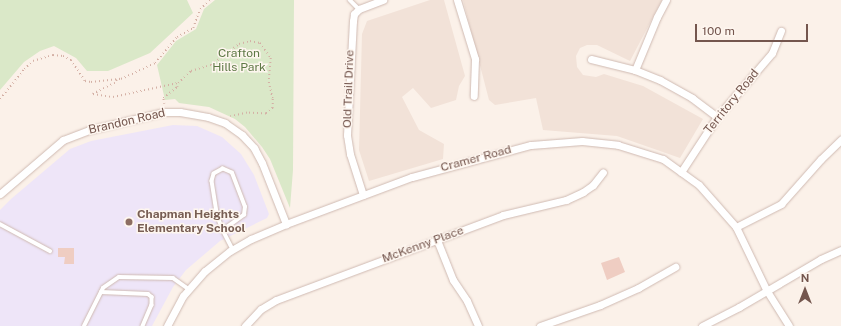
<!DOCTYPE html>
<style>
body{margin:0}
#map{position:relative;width:841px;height:326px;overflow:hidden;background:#fbf1e9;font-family:"Public Sans",sans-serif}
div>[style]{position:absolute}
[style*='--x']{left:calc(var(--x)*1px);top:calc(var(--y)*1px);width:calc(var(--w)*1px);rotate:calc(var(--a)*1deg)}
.residential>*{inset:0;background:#f2e2d8}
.education>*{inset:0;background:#eee5f8}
.green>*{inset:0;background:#dae8c8}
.building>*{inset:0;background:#efcdc2}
.path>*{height:1.5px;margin-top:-0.75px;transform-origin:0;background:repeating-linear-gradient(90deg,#d4b0a5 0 1px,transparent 0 4px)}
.roads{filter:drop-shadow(0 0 1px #cfbab2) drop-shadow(0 0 1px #cfbab2)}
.service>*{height:3.5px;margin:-1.75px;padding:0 1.75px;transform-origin:1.75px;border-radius:1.75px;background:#fff}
.minor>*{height:7px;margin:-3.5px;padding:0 3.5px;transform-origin:3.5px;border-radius:3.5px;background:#fff}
.dots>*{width:11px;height:11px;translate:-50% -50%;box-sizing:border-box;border:2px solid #fef6ef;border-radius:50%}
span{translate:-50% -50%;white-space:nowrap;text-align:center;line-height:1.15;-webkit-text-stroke:3px #fef6ef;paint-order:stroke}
.park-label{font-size:12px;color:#5e7946}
.street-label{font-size:12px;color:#74564e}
.education-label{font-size:12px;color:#785e54;font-weight:700}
.left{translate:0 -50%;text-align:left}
.north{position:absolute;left:785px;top:270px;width:40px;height:40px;-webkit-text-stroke:3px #fef6ef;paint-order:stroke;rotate:0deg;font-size:11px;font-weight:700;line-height:16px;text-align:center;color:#74564e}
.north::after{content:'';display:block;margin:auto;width:14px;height:18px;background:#74564e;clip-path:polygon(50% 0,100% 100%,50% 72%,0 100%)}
.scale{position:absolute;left:695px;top:24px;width:113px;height:18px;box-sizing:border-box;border:2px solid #74564e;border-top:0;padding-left:5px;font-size:12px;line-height:14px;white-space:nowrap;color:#74564e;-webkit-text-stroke:3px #fef6ef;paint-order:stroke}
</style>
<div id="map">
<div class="residential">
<i style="clip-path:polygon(430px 0,444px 0,465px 76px,459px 86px,456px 100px,431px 108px,413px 88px,402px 97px,419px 130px,444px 144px,443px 159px,369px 181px,359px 150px,362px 34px,367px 21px)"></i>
<i style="clip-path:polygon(463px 0,662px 0,630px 61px,597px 45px,587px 45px,580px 48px,576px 56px,577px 67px,583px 75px,596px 77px,604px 74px,643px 86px,703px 119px,680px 158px,617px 136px,543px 130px,536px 98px,495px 105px,489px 100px)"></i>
</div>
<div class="education">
<i style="clip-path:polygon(173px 125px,197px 126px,222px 137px,241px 154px,254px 175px,269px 214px,267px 218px,220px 241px,186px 270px,173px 287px,152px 326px,0 326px,0 210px,11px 199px,70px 149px,91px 141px)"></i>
</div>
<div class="green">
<i style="clip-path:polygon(0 0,187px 0,193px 13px,150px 53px,108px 71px,87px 71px,76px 58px,54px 46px,40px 51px,24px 62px,0 90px)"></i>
<i style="clip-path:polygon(215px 0,294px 0,293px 170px,290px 208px,270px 159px,262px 147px,245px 127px,235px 119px,209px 107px,179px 103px,175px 99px,165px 100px,157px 65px,176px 41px,196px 29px,204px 9px)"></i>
</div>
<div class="building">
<i style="clip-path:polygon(58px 248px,74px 248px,74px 264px,64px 264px,65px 257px,58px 257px)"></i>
<i style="clip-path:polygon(619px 257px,625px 272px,607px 280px,601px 263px)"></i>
</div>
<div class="path">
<i style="--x:117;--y:80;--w:4;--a:124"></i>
<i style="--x:115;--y:83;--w:25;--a:153"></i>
<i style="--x:93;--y:94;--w:20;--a:9"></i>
<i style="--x:113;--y:97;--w:66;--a:-12.2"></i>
<i style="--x:0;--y:99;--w:38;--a:-51"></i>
<i style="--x:24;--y:69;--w:12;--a:-42"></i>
<i style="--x:33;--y:61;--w:21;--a:-17"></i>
<i style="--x:53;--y:55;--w:10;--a:6"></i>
<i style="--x:63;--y:56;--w:9;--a:27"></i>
<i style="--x:71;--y:60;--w:25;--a:56"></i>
<i style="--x:85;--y:81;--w:6;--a:9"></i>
<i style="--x:91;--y:82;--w:30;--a:-6"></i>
<i style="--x:121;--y:79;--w:38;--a:-25"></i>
<i style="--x:155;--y:63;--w:34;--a:-50"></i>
<i style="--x:177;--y:37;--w:18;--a:-29"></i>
<i style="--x:193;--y:28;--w:20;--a:-70"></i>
<i style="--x:200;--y:9;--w:13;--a:-42"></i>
<i style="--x:164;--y:104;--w:6;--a:-99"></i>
<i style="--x:163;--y:98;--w:18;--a:-38"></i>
<i style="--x:177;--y:87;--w:4;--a:-76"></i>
<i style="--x:178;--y:83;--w:18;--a:-43"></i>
<i style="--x:191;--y:71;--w:21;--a:-17"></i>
<i style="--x:211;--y:65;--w:35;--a:-37"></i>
<i style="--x:239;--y:44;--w:11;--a:-15"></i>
<i style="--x:250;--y:41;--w:10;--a:11"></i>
<i style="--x:260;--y:43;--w:19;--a:54"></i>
<i style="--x:271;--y:58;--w:24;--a:95"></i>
<i style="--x:269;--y:82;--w:17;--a:77"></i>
<i style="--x:273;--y:99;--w:9;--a:90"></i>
<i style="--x:273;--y:108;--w:9;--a:139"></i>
<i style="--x:266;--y:114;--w:19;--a:-177"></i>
<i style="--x:247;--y:113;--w:17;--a:167"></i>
</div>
<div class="roads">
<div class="service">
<i style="--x:350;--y:0;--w:13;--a:45"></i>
<i style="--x:0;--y:224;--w:57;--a:28.4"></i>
<i style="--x:223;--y:230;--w:26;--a:-36"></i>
<i style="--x:244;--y:215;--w:8;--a:-83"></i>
<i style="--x:245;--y:207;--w:36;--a:-111"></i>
<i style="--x:232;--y:173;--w:10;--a:-156"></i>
<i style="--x:223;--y:169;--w:10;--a:151"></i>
<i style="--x:214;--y:174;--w:7;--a:106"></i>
<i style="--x:212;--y:181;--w:36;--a:81"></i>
<i style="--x:218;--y:217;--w:14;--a:69"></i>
<i style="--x:223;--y:230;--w:22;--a:63"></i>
<i style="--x:101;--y:292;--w:47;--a:2.4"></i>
<i style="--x:148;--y:294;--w:5;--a:37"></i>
<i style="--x:152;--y:297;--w:8;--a:90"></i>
<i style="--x:152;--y:305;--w:23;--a:113"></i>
<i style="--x:84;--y:326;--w:42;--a:-63.4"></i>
<i style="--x:103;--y:288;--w:19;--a:-35"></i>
<i style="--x:119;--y:277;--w:54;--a:1.1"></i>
<i style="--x:173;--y:278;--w:19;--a:35"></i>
</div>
<div class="minor">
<i style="--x:457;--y:0;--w:62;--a:73"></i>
<i style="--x:475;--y:59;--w:37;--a:92"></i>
<i style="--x:591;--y:59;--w:45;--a:14"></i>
<i style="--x:635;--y:70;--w:27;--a:22"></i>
<i style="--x:660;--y:80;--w:37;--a:29"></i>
<i style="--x:692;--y:98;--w:31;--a:37"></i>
<i style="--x:635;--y:70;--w:57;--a:-67.5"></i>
<i style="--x:657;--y:17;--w:19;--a:-62"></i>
<i style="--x:681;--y:172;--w:66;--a:-56.8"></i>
<i style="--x:717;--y:117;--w:84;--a:-49.3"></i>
<i style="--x:772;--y:53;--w:24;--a:-68"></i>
<i style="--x:0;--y:194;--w:83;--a:-40.6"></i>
<i style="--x:63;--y:140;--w:28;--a:-21"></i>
<i style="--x:89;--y:130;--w:77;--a:-13.5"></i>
<i style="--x:164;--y:112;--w:16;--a:0"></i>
<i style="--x:180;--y:112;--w:28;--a:10"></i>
<i style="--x:208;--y:117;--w:18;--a:19"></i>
<i style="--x:225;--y:123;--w:21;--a:35"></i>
<i style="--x:242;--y:135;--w:18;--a:47"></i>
<i style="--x:254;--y:148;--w:17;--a:62"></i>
<i style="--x:262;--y:163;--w:66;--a:68.5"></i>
<i style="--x:363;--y:195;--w:43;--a:-107.6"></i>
<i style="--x:350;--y:154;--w:19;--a:-99"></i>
<i style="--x:347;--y:135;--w:114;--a:-87"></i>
<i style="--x:353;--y:21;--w:7;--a:-82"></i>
<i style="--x:354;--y:14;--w:7;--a:-45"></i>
<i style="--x:359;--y:9;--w:26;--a:-21"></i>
<i style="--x:736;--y:227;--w:51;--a:-27.1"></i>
<i style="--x:781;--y:204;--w:60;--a:-48.4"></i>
<i style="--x:821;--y:159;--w:28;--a:-44"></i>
<i style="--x:437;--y:240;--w:43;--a:68.2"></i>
<i style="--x:453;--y:280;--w:25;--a:56"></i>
<i style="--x:467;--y:301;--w:27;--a:66"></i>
<i style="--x:167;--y:326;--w:34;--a:-62"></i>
<i style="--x:183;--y:296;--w:33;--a:-49"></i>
<i style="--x:205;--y:271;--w:32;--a:-39"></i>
<i style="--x:230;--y:251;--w:24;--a:-30"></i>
<i style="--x:251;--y:239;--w:38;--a:-23"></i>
<i style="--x:286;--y:224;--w:134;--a:-20.5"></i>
<i style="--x:412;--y:177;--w:123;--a:-15.1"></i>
<i style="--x:531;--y:145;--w:51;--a:-4.5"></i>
<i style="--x:582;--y:141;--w:36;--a:6"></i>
<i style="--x:618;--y:145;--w:47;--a:17.3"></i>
<i style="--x:663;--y:159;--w:44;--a:35.8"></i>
<i style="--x:699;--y:185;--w:56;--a:48.6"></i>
<i style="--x:736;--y:227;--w:71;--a:64.2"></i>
<i style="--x:767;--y:291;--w:41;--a:57.8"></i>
<i style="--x:245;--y:326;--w:23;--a:-47"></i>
<i style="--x:261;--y:309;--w:17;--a:-31"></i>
<i style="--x:276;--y:300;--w:242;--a:-20.5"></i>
<i style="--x:503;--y:215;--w:65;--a:-13.4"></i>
<i style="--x:566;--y:200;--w:19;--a:-25"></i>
<i style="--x:583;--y:192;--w:12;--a:-35"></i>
<i style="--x:593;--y:185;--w:16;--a:-52"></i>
<i style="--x:540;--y:326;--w:64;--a:-19.3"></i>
<i style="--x:600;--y:305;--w:42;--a:-24.1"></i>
<i style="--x:638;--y:288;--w:43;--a:-29.6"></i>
<i style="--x:702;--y:326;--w:42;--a:-27.2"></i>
<i style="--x:739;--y:307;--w:95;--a:-30.3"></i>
<i style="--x:821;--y:259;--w:22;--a:-24"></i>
</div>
</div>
<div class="dots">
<i style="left:129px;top:222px;background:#8d6e63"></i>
</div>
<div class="park-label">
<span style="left:239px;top:61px">Crafton<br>Hills Park</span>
</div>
<div class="street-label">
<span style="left:349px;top:89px;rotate:-88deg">Old Trail Drive</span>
<span style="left:732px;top:102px;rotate:-51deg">Territory Road</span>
<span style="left:127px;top:122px;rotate:-13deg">Brandon Road</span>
<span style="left:476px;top:159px;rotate:-15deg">Cramer Road</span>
<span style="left:423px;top:245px;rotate:-20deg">McKenny Place</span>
</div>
<div class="education-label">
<span class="left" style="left:137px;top:222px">Chapman Heights<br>Elementary School</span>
</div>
<div class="north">N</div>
<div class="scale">100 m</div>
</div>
